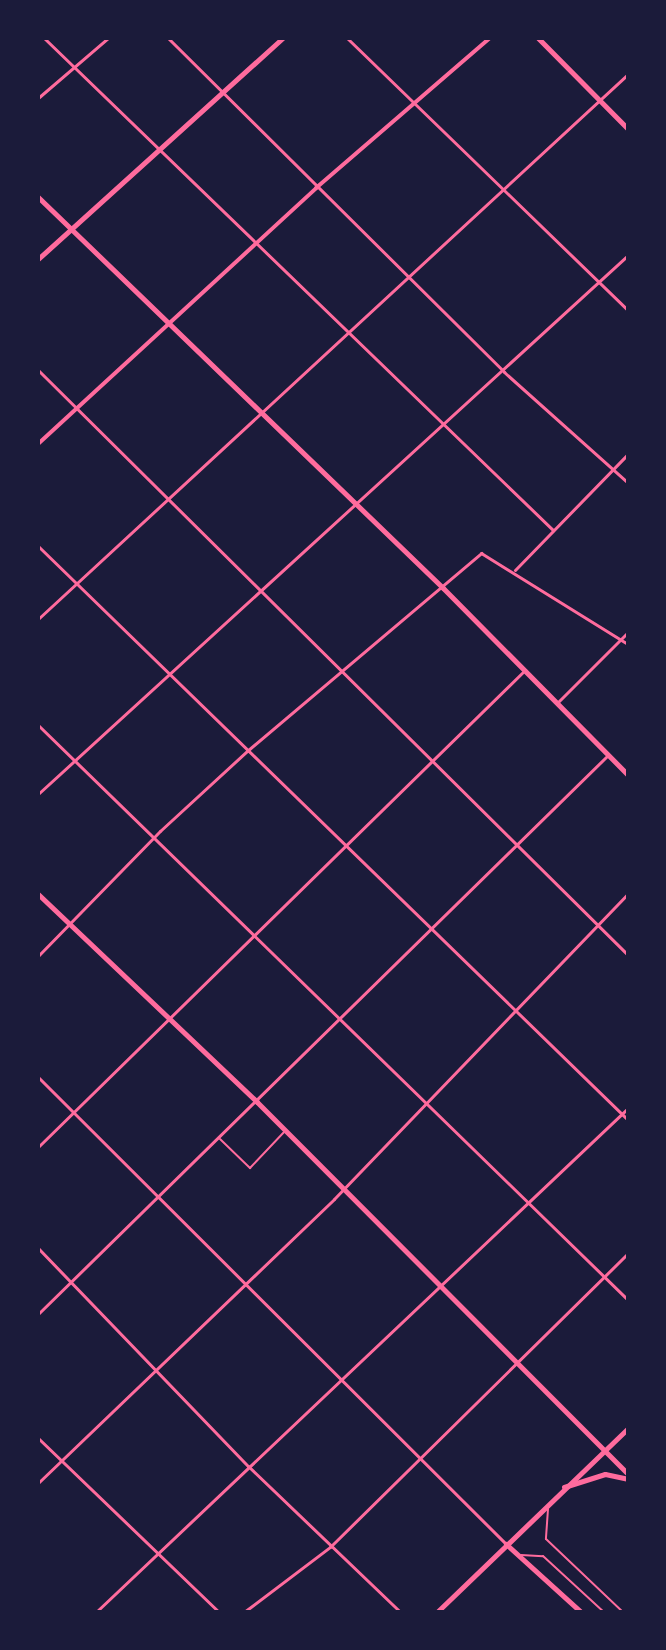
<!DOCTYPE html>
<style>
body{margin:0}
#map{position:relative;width:666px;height:1650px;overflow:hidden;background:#1b1b3a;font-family:"Noto Sans",sans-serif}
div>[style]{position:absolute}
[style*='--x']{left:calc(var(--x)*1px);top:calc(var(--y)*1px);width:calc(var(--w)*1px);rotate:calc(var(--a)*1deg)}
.service>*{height:2px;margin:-1px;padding:0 1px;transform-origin:1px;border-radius:1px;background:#ff6b9d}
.minor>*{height:3px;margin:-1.5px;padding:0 1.5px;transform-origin:1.5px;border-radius:1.5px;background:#ff6b9d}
.tertiary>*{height:4px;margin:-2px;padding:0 2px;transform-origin:2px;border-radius:2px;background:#ff6b9d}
.secondary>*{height:5px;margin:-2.5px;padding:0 2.5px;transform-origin:2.5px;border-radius:2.5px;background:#ff6b9d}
.primary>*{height:5px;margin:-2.5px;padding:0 2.5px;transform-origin:2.5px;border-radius:2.5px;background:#ff6b9d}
span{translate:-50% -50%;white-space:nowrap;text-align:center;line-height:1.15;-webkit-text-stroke:6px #1b1b3a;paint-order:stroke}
.frame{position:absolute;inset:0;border:40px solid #1b1b3a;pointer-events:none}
</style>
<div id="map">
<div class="service">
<i style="--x:220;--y:1139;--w:42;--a:44"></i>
<i style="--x:250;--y:1168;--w:51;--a:-46.6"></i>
<i style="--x:548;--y:1509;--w:30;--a:94"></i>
<i style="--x:546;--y:1539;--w:106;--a:43.5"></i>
<i style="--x:521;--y:1555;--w:22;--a:3"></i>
<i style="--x:543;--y:1556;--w:83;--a:42.6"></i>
</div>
<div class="minor">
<i style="--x:44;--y:38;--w:708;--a:44.03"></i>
<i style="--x:168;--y:38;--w:474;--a:44.8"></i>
<i style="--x:504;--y:372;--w:166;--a:41.8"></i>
<i style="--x:347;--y:38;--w:391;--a:44.1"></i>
<i style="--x:38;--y:98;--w:92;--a:-40.6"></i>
<i style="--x:38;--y:370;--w:831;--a:44.76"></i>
<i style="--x:38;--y:546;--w:823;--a:44.21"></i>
<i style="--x:515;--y:570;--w:162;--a:-45.8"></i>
<i style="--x:38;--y:619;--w:803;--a:-42.73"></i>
<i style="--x:558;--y:702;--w:99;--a:-45"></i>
<i style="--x:38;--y:725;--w:824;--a:44.26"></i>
<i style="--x:38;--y:794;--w:799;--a:-42.41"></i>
<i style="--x:38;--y:956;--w:175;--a:-45.7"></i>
<i style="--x:160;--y:831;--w:118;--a:-42.6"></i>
<i style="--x:247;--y:751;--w:307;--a:-40.2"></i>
<i style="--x:481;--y:553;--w:173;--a:31.8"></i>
<i style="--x:38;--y:1077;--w:661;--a:44.94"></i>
<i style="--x:38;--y:1147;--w:682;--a:-44.41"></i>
<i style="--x:38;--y:1248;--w:303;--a:46.1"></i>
<i style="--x:248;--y:1466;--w:211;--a:43.8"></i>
<i style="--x:38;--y:1314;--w:798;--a:-44.44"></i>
<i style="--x:38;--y:1438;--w:251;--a:43.9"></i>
<i style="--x:38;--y:1483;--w:410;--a:-43.8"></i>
<i style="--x:334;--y:1199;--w:424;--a:-46.1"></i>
<i style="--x:96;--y:1612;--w:733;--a:-43.45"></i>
<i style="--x:244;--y:1612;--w:108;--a:-37.1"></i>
<i style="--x:330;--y:1547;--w:419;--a:-44.6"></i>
</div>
<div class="tertiary">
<i style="--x:38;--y:444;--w:378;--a:-42.6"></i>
<i style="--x:316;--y:188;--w:230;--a:-40.8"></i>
</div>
<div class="secondary">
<i style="--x:38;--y:197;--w:563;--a:43.99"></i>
<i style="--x:443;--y:588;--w:263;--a:45.3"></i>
<i style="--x:38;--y:259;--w:330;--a:-42.1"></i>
<i style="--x:506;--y:1544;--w:101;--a:42.2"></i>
<i style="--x:437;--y:1612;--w:265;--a:-43.9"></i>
</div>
<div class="primary">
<i style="--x:538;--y:38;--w:128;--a:45.3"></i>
<i style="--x:38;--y:894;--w:302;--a:43.5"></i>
<i style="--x:257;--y:1102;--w:525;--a:45.08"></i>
<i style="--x:564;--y:1487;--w:43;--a:-17.6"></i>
<i style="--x:605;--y:1474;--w:24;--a:12"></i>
</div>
<div class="frame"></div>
</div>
